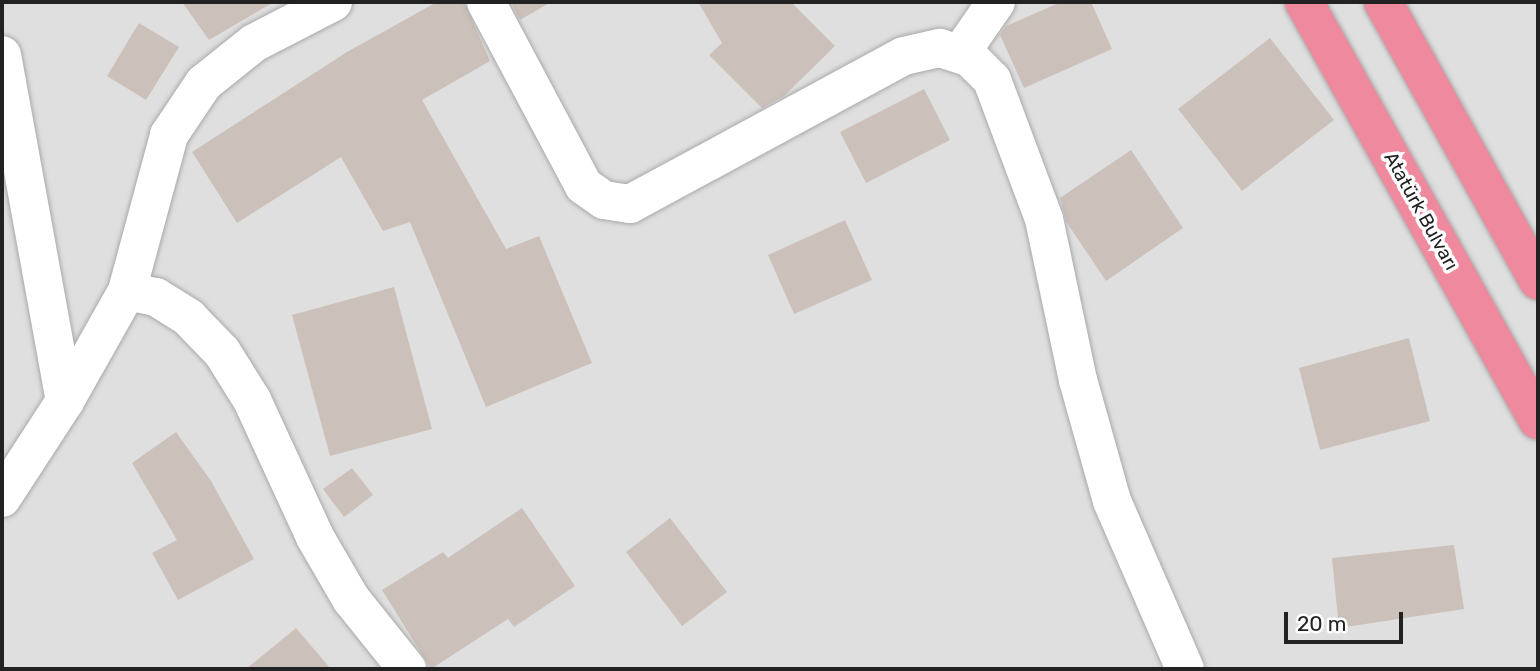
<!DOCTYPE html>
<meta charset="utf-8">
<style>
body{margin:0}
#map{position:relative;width:1540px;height:671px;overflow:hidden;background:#f2efe8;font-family:Rubik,sans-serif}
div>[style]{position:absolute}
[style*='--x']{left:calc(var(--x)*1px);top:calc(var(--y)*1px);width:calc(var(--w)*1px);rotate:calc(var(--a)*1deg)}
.residential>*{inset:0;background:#e0dfdf}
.building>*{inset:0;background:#cbc1ba}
.roads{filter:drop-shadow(0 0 2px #a9a9a9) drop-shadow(0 0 2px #a9a9a9)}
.minor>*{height:38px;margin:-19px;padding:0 19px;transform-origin:19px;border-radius:19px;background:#fff}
.highway>*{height:38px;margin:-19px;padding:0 19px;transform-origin:19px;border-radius:19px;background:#ef8a9e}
span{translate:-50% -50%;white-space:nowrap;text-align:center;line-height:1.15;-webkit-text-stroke:7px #fff;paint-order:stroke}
.street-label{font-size:19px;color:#222}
.frame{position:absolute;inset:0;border:4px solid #222;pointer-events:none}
.scale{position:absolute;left:1284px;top:612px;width:119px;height:32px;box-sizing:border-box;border:4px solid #222;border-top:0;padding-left:9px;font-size:21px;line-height:24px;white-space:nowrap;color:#222;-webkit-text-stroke:5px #fff;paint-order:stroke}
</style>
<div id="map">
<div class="residential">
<i style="clip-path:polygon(2px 2px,1538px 2px,1538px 669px,2px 669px)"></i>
</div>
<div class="building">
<i style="clip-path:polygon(182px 2px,274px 2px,209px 40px)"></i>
<i style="clip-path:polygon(437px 2px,464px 2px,490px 61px,422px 100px,506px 249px,539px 236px,592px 363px,486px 407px,410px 222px,383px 231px,341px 157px,237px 223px,192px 152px,347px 52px)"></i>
<i style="clip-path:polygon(511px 2px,551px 2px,520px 20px)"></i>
<i style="clip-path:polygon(698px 2px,791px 2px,835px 46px,784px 96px,762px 108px,709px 55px,722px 43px)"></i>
<i style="clip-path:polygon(1061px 2px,1091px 2px,1112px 49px,1024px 88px,1000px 35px,1006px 26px)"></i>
<i style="clip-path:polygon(139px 23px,179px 47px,146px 100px,107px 76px)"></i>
<i style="clip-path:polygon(1270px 38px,1334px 120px,1242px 191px,1178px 109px)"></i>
<i style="clip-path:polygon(924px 89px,950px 140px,866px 183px,840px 132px)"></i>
<i style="clip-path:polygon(1131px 150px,1183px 228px,1106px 281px,1067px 223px,1060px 198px)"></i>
<i style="clip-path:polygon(845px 220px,872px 280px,794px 314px,768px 255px)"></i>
<i style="clip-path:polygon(394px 287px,432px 429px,330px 456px,292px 315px)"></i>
<i style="clip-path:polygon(1409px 338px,1430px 421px,1320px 450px,1299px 368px)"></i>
<i style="clip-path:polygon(176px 432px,211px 481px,254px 559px,178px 600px,152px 553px,177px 540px,132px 463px)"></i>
<i style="clip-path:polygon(352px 468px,373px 495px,344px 517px,323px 489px)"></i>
<i style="clip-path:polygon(522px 508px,575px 586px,514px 627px,508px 619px,431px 669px,382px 590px,443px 552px,448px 558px)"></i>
<i style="clip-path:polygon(670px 518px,727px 592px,682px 626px,626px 552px)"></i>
<i style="clip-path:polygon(1454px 545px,1464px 609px,1339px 628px,1332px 558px)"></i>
<i style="clip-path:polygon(296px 628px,331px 669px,246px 669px)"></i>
</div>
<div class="roads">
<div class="minor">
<i style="--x:486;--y:2;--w:208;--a:62"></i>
<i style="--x:584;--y:186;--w:24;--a:35"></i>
<i style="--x:604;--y:200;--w:26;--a:9"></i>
<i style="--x:630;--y:204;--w:311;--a:-28.4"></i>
<i style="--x:904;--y:56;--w:37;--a:-13"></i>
<i style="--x:940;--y:48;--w:32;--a:18"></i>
<i style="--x:970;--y:58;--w:31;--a:45"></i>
<i style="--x:992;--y:80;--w:148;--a:69.5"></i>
<i style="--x:1044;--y:219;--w:165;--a:78.1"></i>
<i style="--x:1078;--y:380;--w:126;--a:74.3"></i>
<i style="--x:1112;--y:501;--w:183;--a:66.5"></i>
<i style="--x:960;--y:54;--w:63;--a:-55.3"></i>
<i style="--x:2;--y:55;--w:352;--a:79.7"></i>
<i style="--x:127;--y:291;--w:30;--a:12"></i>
<i style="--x:156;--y:297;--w:39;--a:32"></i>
<i style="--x:189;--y:318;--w:47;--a:45.9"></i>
<i style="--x:222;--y:352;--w:57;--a:58"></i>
<i style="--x:252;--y:400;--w:151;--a:65.3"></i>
<i style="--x:315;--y:537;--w:72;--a:59.9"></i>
<i style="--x:351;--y:599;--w:90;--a:51.3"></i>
<i style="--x:2;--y:498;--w:116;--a:-57"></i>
<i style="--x:65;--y:401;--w:126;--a:-60.6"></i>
<i style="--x:127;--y:291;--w:162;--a:-74.9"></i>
<i style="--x:169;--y:135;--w:63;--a:-56.1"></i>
<i style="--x:204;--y:83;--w:64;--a:-38.7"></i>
<i style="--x:254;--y:43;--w:89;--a:-27.4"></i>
</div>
<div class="highway">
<i style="--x:1304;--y:2;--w:479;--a:60.8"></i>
<i style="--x:1383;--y:2;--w:319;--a:60.9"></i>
</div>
</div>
<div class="street-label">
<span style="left:1421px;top:211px;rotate:61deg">Atatürk Bulvarı</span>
</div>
<div class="frame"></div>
<div class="scale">20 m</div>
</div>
